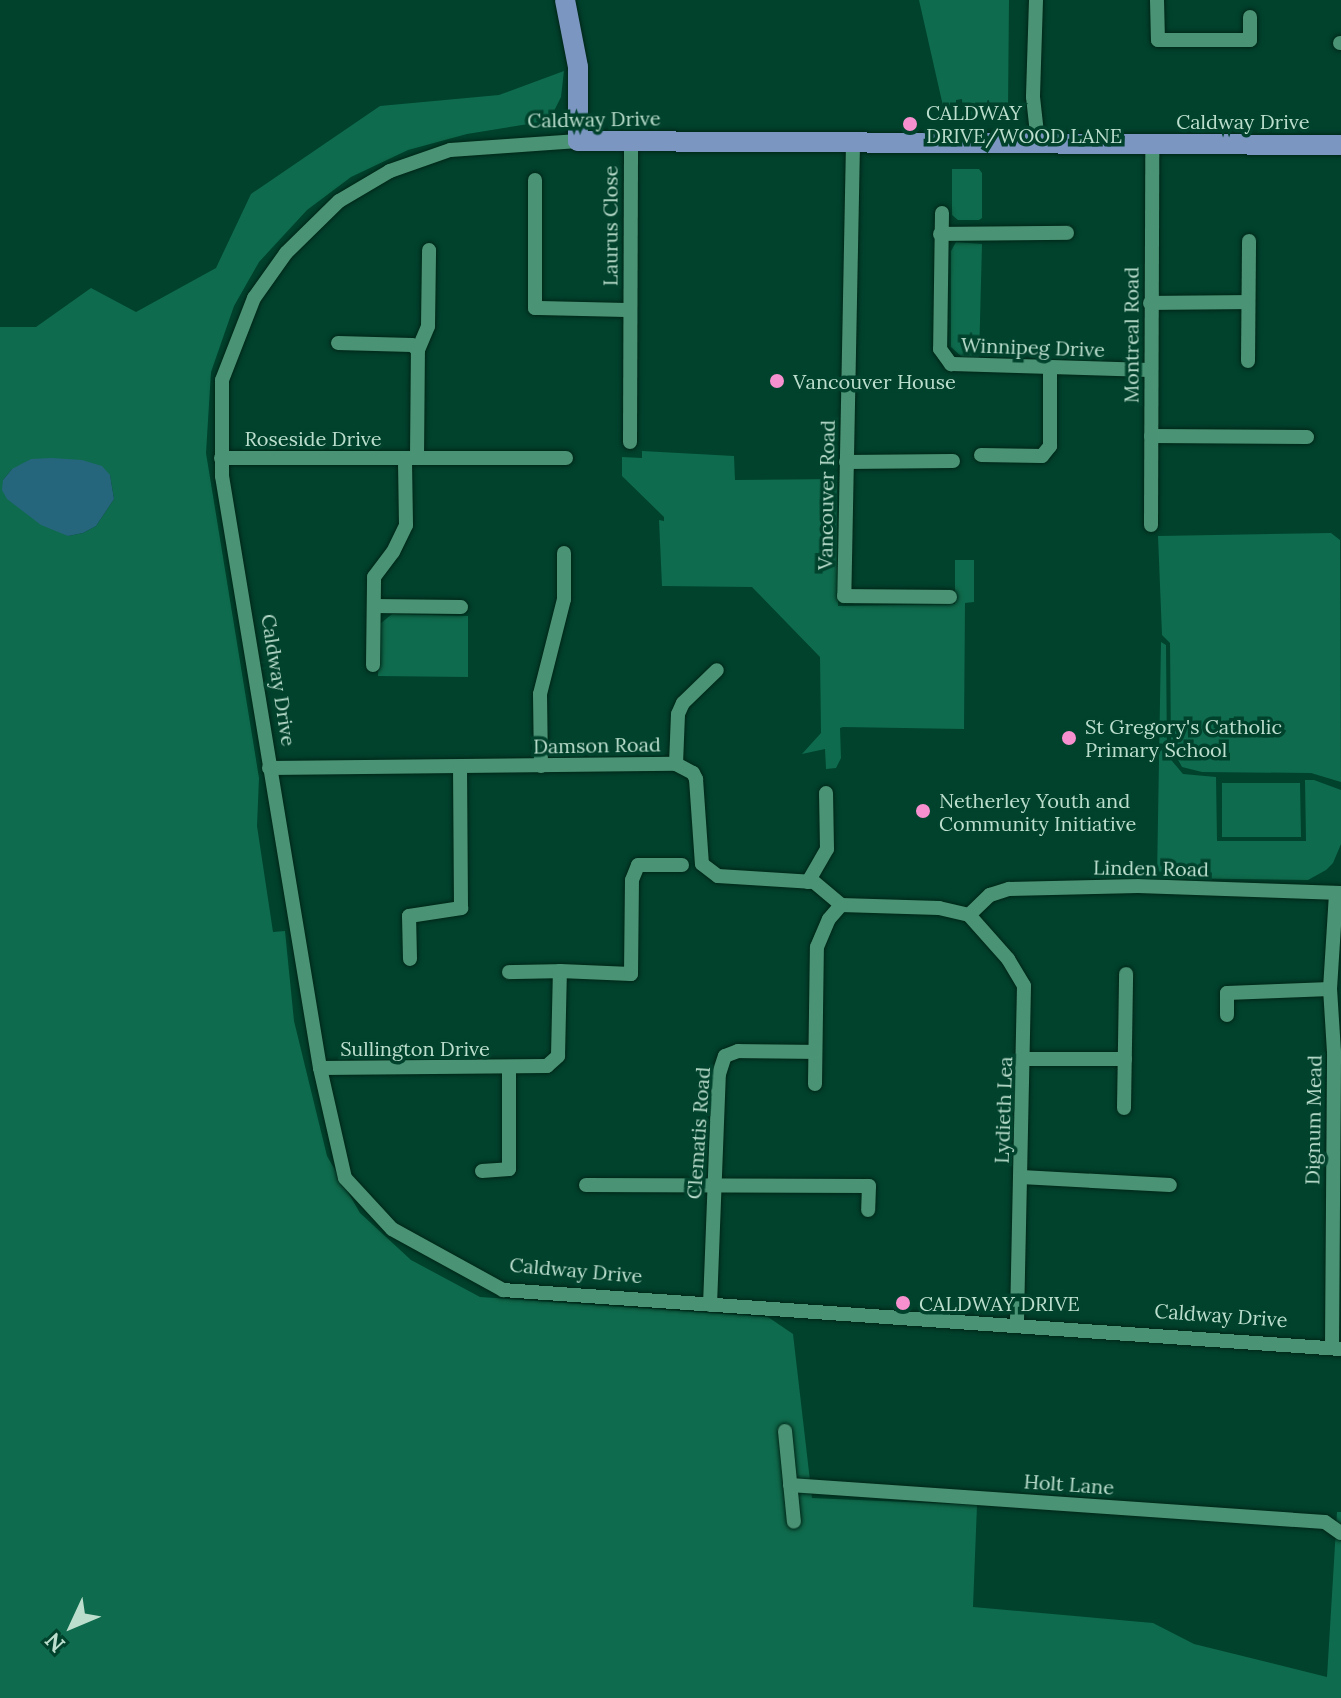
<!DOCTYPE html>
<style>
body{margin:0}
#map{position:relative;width:1341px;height:1698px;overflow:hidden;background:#01422d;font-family:Lora,serif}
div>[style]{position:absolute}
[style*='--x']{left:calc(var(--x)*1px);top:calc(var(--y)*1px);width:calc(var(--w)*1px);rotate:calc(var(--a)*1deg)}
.green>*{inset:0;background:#0f6b4d}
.water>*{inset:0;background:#26667c}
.roads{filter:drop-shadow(0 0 2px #002618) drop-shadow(0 0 2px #002618)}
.minor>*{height:14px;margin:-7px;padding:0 7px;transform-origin:7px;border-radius:7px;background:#4a9475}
.major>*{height:20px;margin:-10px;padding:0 10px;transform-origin:10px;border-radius:10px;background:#7b96c1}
.dots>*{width:22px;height:22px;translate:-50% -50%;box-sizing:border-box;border:4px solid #01422d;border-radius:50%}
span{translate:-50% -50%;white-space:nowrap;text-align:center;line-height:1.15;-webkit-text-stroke:7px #01422d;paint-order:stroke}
.poi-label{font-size:20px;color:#bbdecd}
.left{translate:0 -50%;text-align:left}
.street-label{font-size:20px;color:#bbdecd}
.north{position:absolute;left:32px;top:1586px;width:80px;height:80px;-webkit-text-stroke:6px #01422d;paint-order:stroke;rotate:226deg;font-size:22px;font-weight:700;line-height:32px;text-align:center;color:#bbdecd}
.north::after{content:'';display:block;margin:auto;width:28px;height:36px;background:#bbdecd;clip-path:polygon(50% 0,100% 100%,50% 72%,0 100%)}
</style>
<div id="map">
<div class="green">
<i style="clip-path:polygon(919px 0,1009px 0,1008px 109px,1001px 120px,963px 119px,962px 99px,956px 100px,956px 108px,943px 106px)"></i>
<i style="clip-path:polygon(evenodd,564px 71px,561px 97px,553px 113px,541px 122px,467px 134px,408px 150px,351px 177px,307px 210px,259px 262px,234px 306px,211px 372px,206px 453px,259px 778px,257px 826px,273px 932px,285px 931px,294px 1021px,327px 1156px,360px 1213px,411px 1260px,480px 1297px,768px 1317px,793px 1334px,812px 1498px,977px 1505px,973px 1607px,1153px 1623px,1194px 1644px,1327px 1677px,1337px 1512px,1341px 1512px,1341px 1698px,0 1698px,0 327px,36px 327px,91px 288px,136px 312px,216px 268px,251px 194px,380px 106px,499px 95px,564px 71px,12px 469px,110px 475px,114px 499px,96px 526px,83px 533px,68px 536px,3px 480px,12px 469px)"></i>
<i style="clip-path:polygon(952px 169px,979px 169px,982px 173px,982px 218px,979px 220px,958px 220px,952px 215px)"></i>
<i style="clip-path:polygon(956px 242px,982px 244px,979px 359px,962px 357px,951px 347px,951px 251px)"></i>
<i style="clip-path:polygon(642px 451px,734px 456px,735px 480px,837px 479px,838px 606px,955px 604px,955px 560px,974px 560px,974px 602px,965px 603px,964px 729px,843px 727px,840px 728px,841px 758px,836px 768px,826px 769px,825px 749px,802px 754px,821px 733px,820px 657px,752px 587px,662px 586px,659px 520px,664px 521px,664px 517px,622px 476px,622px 457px,642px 458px)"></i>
<i style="clip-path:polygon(1331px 533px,1340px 540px,1341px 782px,1311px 773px,1202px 772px,1182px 767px,1171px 747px,1170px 643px,1162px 635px,1158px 536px)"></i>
<i style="clip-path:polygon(392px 614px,468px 616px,468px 677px,378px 676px,380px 624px)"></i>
<i style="clip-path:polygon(1161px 642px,1166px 645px,1167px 755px,1183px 774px,1216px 777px,1217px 841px,1306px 841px,1305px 780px,1314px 780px,1341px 790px,1341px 844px,1333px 863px,1326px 870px,1308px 880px,1157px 878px)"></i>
<i style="clip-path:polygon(1222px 783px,1300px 783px,1301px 837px,1222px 837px)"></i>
</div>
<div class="water">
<i style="clip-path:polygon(51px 458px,82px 460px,102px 466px,110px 475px,114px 499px,96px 526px,83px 533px,68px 536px,41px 525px,7px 499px,2px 490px,3px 480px,12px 469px,31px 459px)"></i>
</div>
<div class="roads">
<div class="minor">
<i style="--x:1036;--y:0;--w:97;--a:91.8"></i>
<i style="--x:1033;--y:97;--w:45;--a:83.7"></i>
<i style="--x:1157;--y:0;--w:40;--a:88.6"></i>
<i style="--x:1158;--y:40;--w:92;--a:0"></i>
<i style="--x:1250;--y:40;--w:23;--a:-90"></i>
<i style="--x:1340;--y:43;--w:1;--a:0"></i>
<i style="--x:578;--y:141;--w:128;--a:176"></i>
<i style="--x:450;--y:150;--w:64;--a:160.7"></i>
<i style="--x:390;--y:171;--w:59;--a:149.5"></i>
<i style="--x:339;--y:201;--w:74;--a:135.5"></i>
<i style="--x:286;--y:253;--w:55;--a:125.4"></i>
<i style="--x:254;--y:298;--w:88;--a:111.3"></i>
<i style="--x:222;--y:380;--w:96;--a:90"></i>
<i style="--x:222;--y:476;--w:600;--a:80.6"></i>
<i style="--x:320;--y:1068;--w:113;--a:77.2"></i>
<i style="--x:345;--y:1178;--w:69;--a:47.3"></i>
<i style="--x:392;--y:1229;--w:127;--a:28.8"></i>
<i style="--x:503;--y:1290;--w:840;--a:4.03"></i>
<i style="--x:853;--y:143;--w:453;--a:91.1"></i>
<i style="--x:844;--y:596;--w:106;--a:0.5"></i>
<i style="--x:535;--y:180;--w:128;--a:90"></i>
<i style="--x:535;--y:308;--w:95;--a:1.2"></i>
<i style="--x:942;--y:213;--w:136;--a:90.8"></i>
<i style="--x:940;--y:349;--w:19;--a:54"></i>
<i style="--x:951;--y:364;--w:200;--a:1.7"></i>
<i style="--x:940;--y:234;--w:127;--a:-0.5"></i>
<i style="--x:1150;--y:303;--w:98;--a:-0.6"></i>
<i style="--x:338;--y:343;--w:74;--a:1.5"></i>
<i style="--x:412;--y:345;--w:8;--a:40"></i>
<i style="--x:1248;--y:361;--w:120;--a:-89.5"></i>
<i style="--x:1151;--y:436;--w:156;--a:0.4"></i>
<i style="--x:630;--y:442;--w:301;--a:-89.8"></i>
<i style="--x:981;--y:455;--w:61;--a:0.9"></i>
<i style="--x:1042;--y:456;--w:13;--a:-51"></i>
<i style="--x:1050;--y:446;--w:77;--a:-90"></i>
<i style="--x:221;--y:458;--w:345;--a:0"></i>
<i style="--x:417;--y:458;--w:108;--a:-89.5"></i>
<i style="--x:418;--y:350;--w:26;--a:-67"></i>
<i style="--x:428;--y:326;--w:76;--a:-89.2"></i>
<i style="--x:846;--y:462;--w:107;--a:-0.5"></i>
<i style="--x:1151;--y:525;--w:381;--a:-89.8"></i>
<i style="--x:374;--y:606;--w:87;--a:0.7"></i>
<i style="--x:373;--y:665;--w:88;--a:-89.3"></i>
<i style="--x:374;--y:577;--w:31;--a:-53"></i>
<i style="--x:393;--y:552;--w:30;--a:-64"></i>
<i style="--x:406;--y:525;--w:67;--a:-90.9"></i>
<i style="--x:676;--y:764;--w:50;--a:-87.7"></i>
<i style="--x:678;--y:714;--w:12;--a:-66"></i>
<i style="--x:683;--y:703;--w:47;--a:-44.1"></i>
<i style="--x:541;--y:766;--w:72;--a:-90.8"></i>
<i style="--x:540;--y:694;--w:98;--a:-75.8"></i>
<i style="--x:564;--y:599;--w:46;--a:-90"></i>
<i style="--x:269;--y:768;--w:407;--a:-0.6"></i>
<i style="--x:676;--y:764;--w:19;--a:28"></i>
<i style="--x:693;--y:773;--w:7;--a:63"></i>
<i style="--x:696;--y:779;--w:85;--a:86"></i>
<i style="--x:702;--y:864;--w:20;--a:37"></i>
<i style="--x:718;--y:876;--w:96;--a:3.6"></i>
<i style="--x:814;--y:882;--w:35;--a:40"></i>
<i style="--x:841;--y:905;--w:98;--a:1.8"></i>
<i style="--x:939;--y:908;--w:31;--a:13"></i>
<i style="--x:808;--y:882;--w:38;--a:-60"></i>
<i style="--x:827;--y:849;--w:56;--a:-91"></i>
<i style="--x:969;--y:915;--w:59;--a:48.4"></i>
<i style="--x:1008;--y:959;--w:31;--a:59"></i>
<i style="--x:1024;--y:986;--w:340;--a:91.2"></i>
<i style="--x:969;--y:915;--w:29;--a:-44"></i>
<i style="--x:990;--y:895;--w:20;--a:-18"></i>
<i style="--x:1009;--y:889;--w:129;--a:-1.3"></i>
<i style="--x:1138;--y:886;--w:203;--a:2"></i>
<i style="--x:410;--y:959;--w:43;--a:-91.3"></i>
<i style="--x:409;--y:916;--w:53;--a:-8.7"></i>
<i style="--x:461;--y:908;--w:141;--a:-90.4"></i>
<i style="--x:509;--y:972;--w:51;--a:-1.1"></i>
<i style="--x:1227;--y:1015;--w:22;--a:-90"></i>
<i style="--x:1227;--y:993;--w:103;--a:-2.2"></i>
<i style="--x:1025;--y:1059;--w:100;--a:0"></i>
<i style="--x:320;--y:1068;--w:227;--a:-0.5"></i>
<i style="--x:547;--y:1066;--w:15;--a:-42"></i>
<i style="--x:558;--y:1056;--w:85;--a:-88.7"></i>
<i style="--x:560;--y:971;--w:71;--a:2.4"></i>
<i style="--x:631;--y:974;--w:94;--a:-89.4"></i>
<i style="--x:632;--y:880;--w:16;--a:-68"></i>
<i style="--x:638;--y:865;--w:44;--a:0"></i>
<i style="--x:815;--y:1084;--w:137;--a:-89.2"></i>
<i style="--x:817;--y:947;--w:30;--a:-67"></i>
<i style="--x:829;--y:919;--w:18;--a:-49"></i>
<i style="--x:1124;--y:1108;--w:134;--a:-89.1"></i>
<i style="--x:482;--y:1171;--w:27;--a:-4"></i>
<i style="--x:509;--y:1169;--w:101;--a:-90"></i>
<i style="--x:1021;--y:1177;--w:149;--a:3.1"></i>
<i style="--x:586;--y:1185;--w:283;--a:0.2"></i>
<i style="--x:869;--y:1186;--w:24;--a:92"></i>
<i style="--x:710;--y:1305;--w:231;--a:-87.8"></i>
<i style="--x:719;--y:1074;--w:19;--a:-72"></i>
<i style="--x:725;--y:1056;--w:14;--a:-21"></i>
<i style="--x:738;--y:1051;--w:77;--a:0.7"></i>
<i style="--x:1332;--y:1347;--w:295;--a:-89.6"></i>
<i style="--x:1334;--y:1052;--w:63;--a:-93.6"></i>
<i style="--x:1330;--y:989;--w:96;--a:-86.4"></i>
<i style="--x:785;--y:1431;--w:91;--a:84.4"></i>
<i style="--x:790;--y:1485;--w:536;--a:3.96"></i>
<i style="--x:1325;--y:1522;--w:19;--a:35"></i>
</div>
<div class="major">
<i style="--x:565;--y:0;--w:68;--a:79"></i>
<i style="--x:578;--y:67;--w:74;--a:90"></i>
<i style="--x:578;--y:141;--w:763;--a:0.3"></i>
</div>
</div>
<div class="dots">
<i style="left:910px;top:124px;background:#f790ce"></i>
<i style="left:777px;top:381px;background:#f790ce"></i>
<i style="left:1069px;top:738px;background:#f790ce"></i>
<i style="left:923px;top:811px;background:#f790ce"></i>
<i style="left:903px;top:1303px;background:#f790ce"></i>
</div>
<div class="poi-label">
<span class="left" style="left:926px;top:124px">CALDWAY<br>DRIVE/WOOD LANE</span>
<span class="left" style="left:793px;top:381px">Vancouver House</span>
<span class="left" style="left:1085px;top:738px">St Gregory's Catholic<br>Primary School</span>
<span class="left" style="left:939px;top:812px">Netherley Youth and<br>Community Initiative</span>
<span class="left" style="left:919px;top:1303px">CALDWAY DRIVE</span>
</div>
<div class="street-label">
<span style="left:594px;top:119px;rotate:-1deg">Caldway Drive</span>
<span style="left:1243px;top:121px">Caldway Drive</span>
<span style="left:610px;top:226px;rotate:-90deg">Laurus Close</span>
<span style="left:1131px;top:335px;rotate:-90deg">Montreal Road</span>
<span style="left:1033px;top:347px;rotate:2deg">Winnipeg Drive</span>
<span style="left:313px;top:438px">Roseside Drive</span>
<span style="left:826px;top:495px;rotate:-89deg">Vancouver Road</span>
<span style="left:279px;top:680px;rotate:81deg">Caldway Drive</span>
<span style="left:597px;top:745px;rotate:-1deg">Damson Road</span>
<span style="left:1151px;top:868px;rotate:1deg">Linden Road</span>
<span style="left:415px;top:1048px">Sullington Drive</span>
<span style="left:1003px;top:1110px;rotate:-88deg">Lydieth Lea</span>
<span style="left:1313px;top:1120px;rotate:-89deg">Dignum Mead</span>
<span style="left:698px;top:1133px;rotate:-86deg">Clematis Road</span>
<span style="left:576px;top:1270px;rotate:5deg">Caldway Drive</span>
<span style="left:1221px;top:1315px;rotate:4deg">Caldway Drive</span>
<span style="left:1069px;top:1484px;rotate:4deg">Holt Lane</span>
</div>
<div class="north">N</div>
</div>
